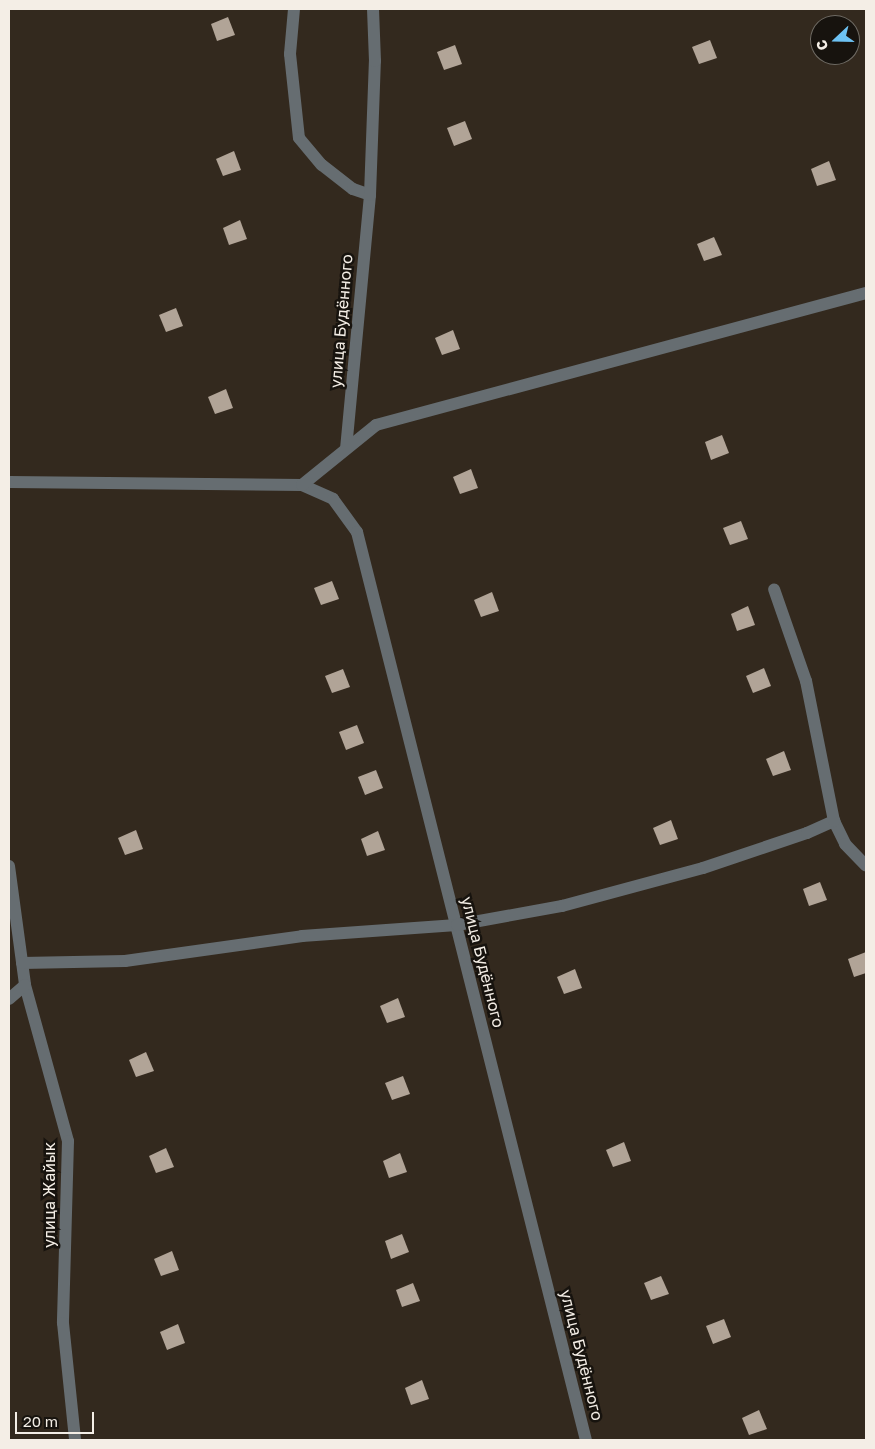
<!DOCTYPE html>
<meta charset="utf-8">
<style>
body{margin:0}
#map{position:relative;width:875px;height:1449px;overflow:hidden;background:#33291e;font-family:"Golos Text",sans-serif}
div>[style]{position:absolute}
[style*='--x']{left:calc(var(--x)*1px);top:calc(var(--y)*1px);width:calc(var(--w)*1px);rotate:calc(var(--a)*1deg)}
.building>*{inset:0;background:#b1a497}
.street>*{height:12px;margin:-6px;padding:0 6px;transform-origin:6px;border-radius:6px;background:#666d71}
span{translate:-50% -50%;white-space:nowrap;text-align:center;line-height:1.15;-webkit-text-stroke:5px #17130e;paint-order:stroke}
.street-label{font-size:16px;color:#f4eee6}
.frame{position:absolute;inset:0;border:10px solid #f4eee6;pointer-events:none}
.north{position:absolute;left:810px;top:15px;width:50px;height:50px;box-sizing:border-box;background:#17130e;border:1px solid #6f6b64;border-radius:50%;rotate:249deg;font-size:14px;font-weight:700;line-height:20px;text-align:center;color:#f4eee6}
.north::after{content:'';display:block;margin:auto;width:18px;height:22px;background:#6dc2f3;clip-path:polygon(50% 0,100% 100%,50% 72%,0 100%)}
.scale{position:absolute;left:15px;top:1412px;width:79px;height:22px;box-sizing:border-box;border:2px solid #f4eee6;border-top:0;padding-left:6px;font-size:15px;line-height:18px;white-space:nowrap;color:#f4eee6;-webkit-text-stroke:4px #17130e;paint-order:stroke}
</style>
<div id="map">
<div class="building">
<i style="clip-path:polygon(228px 17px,235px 35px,217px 41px,211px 24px)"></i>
<i style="clip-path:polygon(710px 40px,717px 58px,699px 64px,692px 47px)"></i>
<i style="clip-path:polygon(455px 45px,462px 64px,444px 70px,437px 52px)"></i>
<i style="clip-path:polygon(465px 121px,472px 139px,454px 146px,447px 128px)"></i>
<i style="clip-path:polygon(234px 151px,241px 170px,223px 176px,216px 159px)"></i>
<i style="clip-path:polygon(829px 161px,836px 180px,817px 186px,811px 169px)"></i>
<i style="clip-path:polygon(240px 220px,247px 239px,229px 245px,223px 228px)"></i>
<i style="clip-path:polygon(714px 237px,722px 255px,704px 261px,697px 244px)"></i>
<i style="clip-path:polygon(176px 308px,183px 326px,166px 332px,159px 315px)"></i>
<i style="clip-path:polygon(453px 330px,460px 349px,442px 355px,435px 338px)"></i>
<i style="clip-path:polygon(226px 389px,233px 408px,215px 414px,208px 397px)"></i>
<i style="clip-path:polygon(722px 435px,729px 453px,711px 460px,705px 442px)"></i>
<i style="clip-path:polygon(471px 469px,478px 488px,460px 494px,453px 477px)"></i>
<i style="clip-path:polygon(741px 521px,748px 539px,730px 545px,723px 528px)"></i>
<i style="clip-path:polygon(332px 581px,339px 599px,321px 605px,314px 588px)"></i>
<i style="clip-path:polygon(492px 592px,499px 611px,481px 617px,474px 600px)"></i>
<i style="clip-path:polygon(748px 606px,755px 625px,737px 631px,731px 614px)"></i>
<i style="clip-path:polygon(764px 668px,771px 686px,753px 693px,746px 676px)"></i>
<i style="clip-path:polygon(343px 669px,350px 687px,332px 693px,325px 676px)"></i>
<i style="clip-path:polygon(357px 725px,364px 743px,346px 750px,339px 732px)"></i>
<i style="clip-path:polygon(784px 751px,791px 770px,773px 776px,766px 759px)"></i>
<i style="clip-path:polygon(376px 770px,383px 788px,365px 795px,358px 777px)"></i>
<i style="clip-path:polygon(671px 820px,678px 839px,660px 845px,653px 828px)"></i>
<i style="clip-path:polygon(136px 830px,143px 849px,125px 855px,118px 838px)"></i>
<i style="clip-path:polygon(378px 831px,385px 850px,367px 856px,361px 839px)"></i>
<i style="clip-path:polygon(820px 882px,827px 900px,809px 906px,803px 889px)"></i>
<i style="clip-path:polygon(866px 952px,866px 973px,854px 977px,848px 959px)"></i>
<i style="clip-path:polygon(575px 969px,582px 988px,564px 994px,557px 977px)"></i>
<i style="clip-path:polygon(398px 998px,405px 1017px,387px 1023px,380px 1006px)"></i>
<i style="clip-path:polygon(146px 1052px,154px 1071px,136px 1077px,129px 1060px)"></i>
<i style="clip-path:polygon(403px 1076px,410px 1094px,392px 1100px,385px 1083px)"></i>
<i style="clip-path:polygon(624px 1142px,631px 1161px,613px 1167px,606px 1150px)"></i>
<i style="clip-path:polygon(166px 1148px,174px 1167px,156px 1173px,149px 1156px)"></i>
<i style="clip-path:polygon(400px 1153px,407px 1172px,389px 1178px,383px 1161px)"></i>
<i style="clip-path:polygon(402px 1234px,409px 1252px,391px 1259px,385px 1241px)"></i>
<i style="clip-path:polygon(172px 1251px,179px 1270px,161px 1276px,154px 1259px)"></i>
<i style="clip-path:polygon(661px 1276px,669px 1294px,651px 1300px,644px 1283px)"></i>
<i style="clip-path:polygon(413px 1283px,420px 1301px,402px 1307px,396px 1290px)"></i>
<i style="clip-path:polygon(724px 1319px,731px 1337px,713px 1344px,706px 1326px)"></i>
<i style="clip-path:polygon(178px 1324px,185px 1343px,167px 1350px,160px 1332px)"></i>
<i style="clip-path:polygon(422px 1380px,429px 1399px,411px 1405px,405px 1388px)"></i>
<i style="clip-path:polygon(759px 1410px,767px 1429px,749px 1435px,742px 1418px)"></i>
</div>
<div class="street">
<i style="--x:294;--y:9;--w:45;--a:95.1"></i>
<i style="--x:290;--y:54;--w:84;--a:83.9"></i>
<i style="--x:299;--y:138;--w:35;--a:50"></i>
<i style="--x:322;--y:165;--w:39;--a:38"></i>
<i style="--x:353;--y:189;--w:18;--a:19"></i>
<i style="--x:346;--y:449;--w:255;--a:-84.6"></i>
<i style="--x:370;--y:195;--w:134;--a:-87.9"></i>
<i style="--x:375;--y:61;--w:52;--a:-92.2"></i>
<i style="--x:9;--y:482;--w:293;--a:0.6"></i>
<i style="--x:302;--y:485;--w:34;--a:24"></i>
<i style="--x:333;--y:499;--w:41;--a:54"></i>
<i style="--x:357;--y:532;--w:936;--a:75.85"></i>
<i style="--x:302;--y:485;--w:95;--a:-39"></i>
<i style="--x:376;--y:425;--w:507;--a:-15.08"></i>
<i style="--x:834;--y:821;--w:25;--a:64"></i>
<i style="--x:845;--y:844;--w:30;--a:46"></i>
<i style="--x:9;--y:866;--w:120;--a:82.3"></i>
<i style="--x:25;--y:985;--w:162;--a:74.6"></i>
<i style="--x:68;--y:1141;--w:182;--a:91.6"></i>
<i style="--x:63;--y:1323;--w:118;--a:84.1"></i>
<i style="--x:22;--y:963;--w:103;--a:-1.1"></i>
<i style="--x:125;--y:961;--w:179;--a:-8"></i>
<i style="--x:302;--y:936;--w:155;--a:-4.1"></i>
<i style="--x:457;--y:925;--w:107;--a:-10.3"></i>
<i style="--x:562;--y:906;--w:146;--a:-15.1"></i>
<i style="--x:703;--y:868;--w:110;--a:-18.6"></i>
<i style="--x:807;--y:833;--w:30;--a:-24"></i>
<i style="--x:834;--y:821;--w:143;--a:-101.3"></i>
<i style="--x:806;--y:681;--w:97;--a:-109.2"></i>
<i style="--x:9;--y:999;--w:21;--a:-41"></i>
</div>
<div class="street-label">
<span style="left:341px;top:321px;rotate:-85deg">улица Будённого</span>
<span style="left:483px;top:962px;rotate:76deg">улица Будённого</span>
<span style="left:49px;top:1195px;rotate:-90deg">улица Жайык</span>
<span style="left:582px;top:1355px;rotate:76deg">улица Будённого</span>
</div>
<div class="frame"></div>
<div class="north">С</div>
<div class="scale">20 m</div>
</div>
